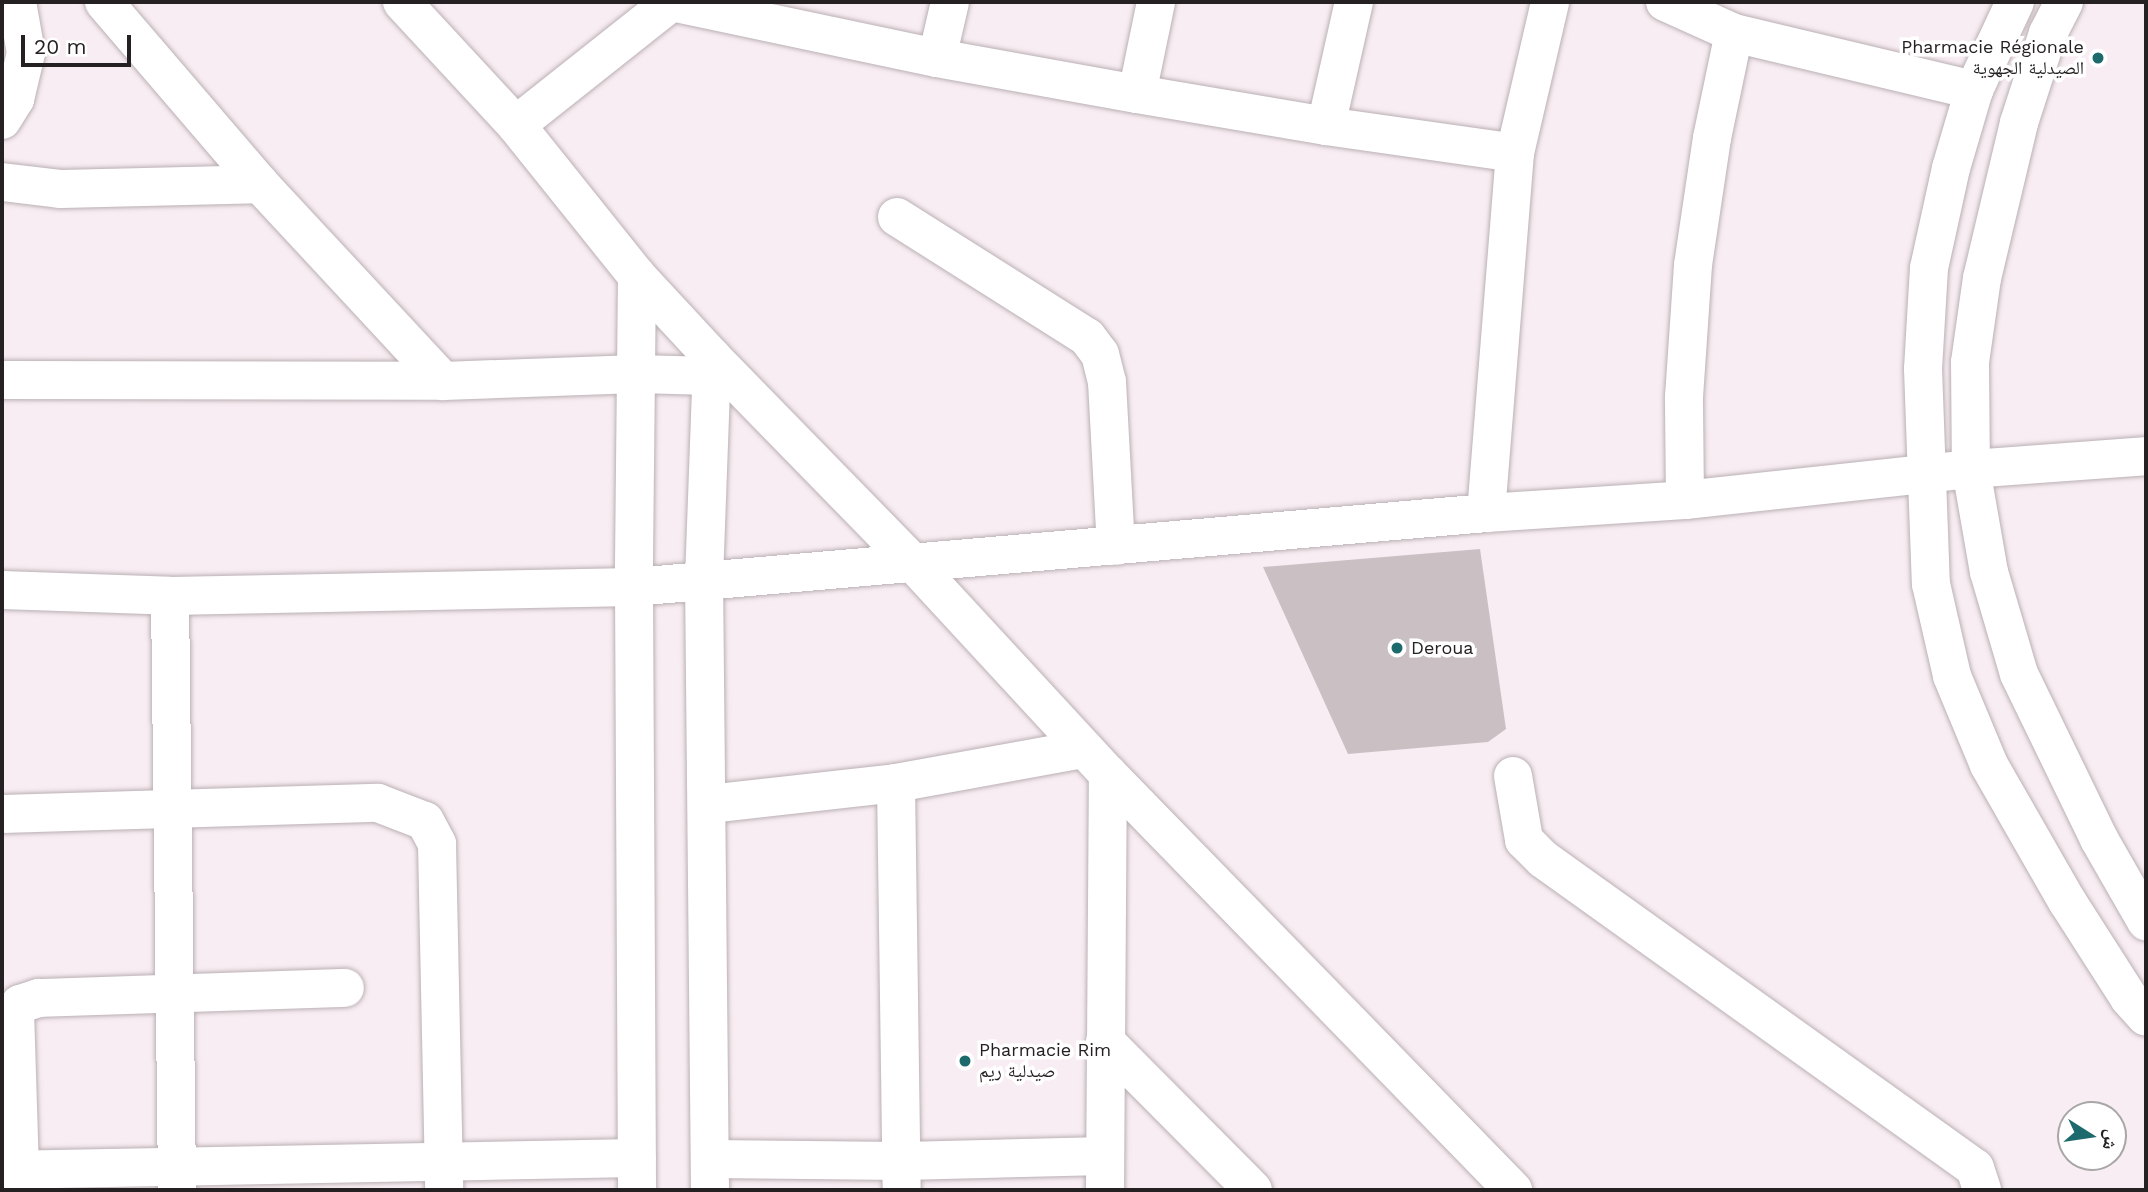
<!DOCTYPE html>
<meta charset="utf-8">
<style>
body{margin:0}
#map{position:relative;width:2148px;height:1192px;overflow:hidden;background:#f8edf2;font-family:"Work Sans","Noto Naskh Arabic",sans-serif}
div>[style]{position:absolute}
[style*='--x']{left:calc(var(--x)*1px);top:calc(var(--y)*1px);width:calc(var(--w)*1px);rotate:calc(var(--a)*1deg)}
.building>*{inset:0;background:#cac0c4}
.roads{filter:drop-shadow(0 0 2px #bab0b4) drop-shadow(0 0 2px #bab0b4)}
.minor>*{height:38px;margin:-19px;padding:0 19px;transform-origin:19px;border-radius:19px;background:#fff}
.dots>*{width:19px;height:19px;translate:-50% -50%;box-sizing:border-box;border:4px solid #fff;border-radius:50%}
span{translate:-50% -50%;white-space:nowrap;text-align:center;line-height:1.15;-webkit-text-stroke:7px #fff;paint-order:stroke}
.poi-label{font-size:18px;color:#252122}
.right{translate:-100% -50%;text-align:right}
.left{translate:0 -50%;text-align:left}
.frame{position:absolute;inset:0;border:4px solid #252122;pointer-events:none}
.north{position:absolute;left:2057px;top:1101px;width:70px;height:70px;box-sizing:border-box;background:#fff;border:2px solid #a8a6a7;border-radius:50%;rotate:102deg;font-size:19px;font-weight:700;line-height:28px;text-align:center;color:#252122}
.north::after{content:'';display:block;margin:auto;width:24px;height:32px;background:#1d6a6c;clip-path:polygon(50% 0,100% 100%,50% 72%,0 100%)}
.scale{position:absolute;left:21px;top:35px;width:110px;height:32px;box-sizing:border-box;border:4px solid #252122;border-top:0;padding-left:9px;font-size:21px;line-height:24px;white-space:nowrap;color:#252122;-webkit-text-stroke:5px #fff;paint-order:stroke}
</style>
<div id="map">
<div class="building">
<i style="clip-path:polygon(1480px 549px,1506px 729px,1488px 742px,1348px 754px,1263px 567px)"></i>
</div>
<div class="roads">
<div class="minor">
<i style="--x:104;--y:2;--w:240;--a:49.4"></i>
<i style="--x:260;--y:184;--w:269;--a:47.1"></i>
<i style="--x:402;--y:2;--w:168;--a:47.2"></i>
<i style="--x:516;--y:125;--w:193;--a:51.3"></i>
<i style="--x:637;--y:276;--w:110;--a:47.2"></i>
<i style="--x:712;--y:357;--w:289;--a:45.7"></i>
<i style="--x:914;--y:564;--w:286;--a:47.3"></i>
<i style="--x:1108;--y:774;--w:581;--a:45.77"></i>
<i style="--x:1665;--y:2;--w:76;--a:24.2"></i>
<i style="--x:1734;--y:33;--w:247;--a:13.4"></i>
<i style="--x:2015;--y:2;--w:97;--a:115"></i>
<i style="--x:1974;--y:90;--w:81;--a:106.4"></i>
<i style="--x:1951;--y:168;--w:102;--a:102.4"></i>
<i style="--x:1929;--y:268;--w:101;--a:93.4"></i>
<i style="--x:1923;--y:369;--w:215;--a:87.9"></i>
<i style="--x:1931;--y:584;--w:94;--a:77.1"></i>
<i style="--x:1952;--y:676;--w:96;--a:67.4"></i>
<i style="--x:1989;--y:765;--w:157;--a:60.2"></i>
<i style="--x:2067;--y:901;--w:115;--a:57.4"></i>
<i style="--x:2129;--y:998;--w:25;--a:48"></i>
<i style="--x:2064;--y:2;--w:35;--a:117"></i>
<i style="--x:2048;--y:33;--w:95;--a:107.9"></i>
<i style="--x:2019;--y:123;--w:159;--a:103.4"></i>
<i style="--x:1982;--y:278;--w:85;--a:98.1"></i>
<i style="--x:1970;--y:362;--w:107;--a:89.5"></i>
<i style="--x:1971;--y:469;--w:105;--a:80.1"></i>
<i style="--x:1989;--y:572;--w:106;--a:73.6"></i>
<i style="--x:2019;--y:674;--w:183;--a:64.1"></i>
<i style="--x:2099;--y:839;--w:95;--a:60.2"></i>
<i style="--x:937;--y:58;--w:57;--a:-76.9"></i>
<i style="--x:1137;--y:94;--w:94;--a:-78.3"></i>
<i style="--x:2;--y:120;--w:25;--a:-58"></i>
<i style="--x:15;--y:99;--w:47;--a:-76.6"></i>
<i style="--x:26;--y:53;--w:52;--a:-100"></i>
<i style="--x:516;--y:125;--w:198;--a:-38.4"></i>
<i style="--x:671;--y:2;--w:272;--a:11.9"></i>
<i style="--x:937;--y:58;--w:203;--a:10.2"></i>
<i style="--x:1137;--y:94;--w:192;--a:9.6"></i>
<i style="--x:1326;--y:126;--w:191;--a:8.1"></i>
<i style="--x:1326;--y:126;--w:127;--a:-77.3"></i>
<i style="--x:2;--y:182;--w:58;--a:6.9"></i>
<i style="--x:60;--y:189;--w:200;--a:-1.4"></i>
<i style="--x:897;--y:217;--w:225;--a:32.3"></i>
<i style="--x:1087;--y:337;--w:21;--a:53"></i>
<i style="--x:1100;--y:354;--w:29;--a:76"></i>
<i style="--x:1107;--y:382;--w:164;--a:86.9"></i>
<i style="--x:637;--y:276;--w:311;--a:90.6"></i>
<i style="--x:634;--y:587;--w:603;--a:89.71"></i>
<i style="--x:2;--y:380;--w:441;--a:0.1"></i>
<i style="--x:443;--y:381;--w:194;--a:-2.1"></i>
<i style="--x:637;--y:374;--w:74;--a:1.5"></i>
<i style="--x:1685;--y:500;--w:103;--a:-90.6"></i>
<i style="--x:1684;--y:397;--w:132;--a:-86.1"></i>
<i style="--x:1693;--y:265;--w:128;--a:-81.5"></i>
<i style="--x:1712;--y:138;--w:107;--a:-78.2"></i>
<i style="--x:1486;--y:513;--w:361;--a:-85.4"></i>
<i style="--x:1515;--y:153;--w:155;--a:-76.9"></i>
<i style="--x:2;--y:590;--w:168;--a:2"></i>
<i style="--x:170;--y:596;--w:464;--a:-1.1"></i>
<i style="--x:634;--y:587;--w:855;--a:-4.96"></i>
<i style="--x:1486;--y:513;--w:199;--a:-3.7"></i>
<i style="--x:1685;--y:500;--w:288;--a:-6.2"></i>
<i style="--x:1971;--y:469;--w:175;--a:-4.2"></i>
<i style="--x:170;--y:596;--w:594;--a:89.32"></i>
<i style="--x:1513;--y:776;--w:65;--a:80.2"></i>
<i style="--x:1524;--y:840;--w:27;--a:45"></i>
<i style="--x:1543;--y:859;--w:531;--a:35.58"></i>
<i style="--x:1975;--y:1168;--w:23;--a:72"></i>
<i style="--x:896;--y:783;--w:407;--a:89.2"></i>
<i style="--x:709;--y:804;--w:188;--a:-6.4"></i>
<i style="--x:896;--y:783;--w:191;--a:-10.3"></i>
<i style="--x:2;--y:814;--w:376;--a:-1.7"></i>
<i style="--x:378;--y:803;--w:50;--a:21"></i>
<i style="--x:425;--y:821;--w:26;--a:62"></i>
<i style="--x:437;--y:844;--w:346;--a:88.8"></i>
<i style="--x:1105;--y:1041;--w:210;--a:45.2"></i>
<i style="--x:710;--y:1159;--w:193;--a:0.6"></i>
<i style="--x:903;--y:1161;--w:202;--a:-1.4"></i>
<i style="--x:2;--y:1170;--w:635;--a:-1.08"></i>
<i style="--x:20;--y:1170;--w:155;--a:-91.8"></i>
<i style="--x:15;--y:1015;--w:12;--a:-66"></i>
<i style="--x:20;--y:1004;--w:20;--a:-18"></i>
<i style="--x:39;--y:998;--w:306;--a:-1.9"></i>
<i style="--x:710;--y:1190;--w:610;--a:-90.56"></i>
<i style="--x:704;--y:580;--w:223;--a:-87.9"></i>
<i style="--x:1105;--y:1190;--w:416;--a:-89.6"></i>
</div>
</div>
<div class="dots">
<i style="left:2098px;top:58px;background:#1d6a6c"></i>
<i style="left:1397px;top:648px;background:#1d6a6c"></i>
<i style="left:965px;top:1061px;background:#1d6a6c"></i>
</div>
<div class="poi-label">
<span class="right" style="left:2084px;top:58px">Pharmacie Régionale<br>الصيدلية الجهوية</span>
<span class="left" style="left:1411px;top:648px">Deroua</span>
<span class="left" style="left:979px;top:1061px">Pharmacie Rim<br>صيدلية ريم</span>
</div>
<div class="frame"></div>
<div class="north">ش</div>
<div class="scale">20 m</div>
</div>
